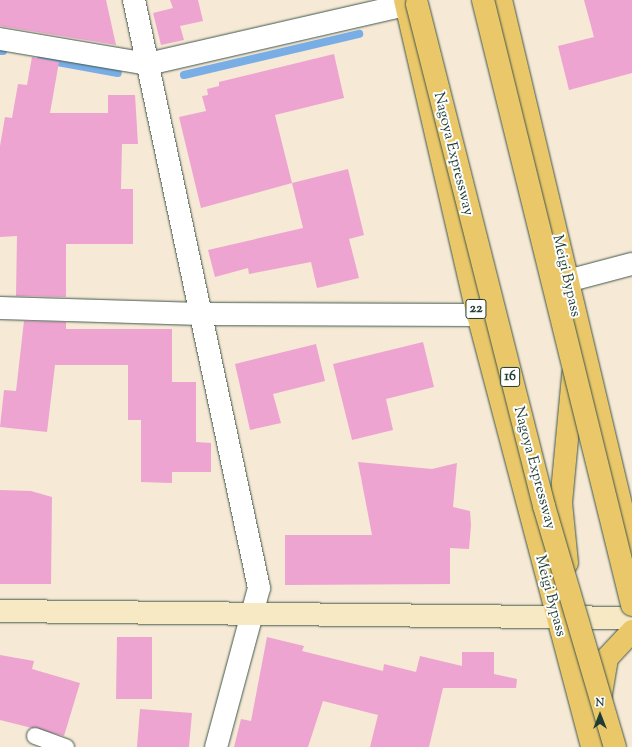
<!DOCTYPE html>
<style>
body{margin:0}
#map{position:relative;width:632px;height:747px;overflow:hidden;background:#f6e9d5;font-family:"Sorts Mill Goudy",serif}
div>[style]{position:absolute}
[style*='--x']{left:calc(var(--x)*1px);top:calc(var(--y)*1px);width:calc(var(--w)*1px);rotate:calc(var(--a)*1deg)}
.stream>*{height:8px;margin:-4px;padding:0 4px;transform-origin:4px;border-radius:4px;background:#79ade6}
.building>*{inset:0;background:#eda4d1}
.roads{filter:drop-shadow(0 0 1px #3f574c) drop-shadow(0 0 1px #3f574c)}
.lane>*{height:16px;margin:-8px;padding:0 8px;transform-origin:8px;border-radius:8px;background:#fff}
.street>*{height:22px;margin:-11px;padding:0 11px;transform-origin:11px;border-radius:11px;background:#fff}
.secondary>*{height:22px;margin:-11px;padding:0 11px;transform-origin:11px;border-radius:11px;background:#f7e9c3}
.highway>*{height:22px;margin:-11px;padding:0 11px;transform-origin:11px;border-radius:11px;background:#eac769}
.bridges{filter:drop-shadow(0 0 1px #3f574c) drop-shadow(0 0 1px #3f574c)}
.highway-bridge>*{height:22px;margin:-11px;padding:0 11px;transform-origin:11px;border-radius:11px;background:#eac769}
span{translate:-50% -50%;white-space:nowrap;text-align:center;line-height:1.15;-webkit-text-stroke:4px #fff;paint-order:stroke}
.shield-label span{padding:1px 3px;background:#fff;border:1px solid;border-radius:3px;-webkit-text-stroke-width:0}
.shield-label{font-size:14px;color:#1f3d34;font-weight:700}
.street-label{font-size:15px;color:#1f3d34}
.north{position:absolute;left:580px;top:695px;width:40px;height:40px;-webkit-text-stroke:3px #fff;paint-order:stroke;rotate:0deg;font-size:11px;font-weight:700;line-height:16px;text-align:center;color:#1f3d34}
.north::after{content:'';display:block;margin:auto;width:14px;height:18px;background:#1f3d34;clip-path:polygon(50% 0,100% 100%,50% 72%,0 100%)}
</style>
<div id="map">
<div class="stream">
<i style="--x:0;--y:51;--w:3;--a:0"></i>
<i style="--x:41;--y:59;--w:78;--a:10.3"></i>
<i style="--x:184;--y:75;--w:180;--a:-13.2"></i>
</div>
<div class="building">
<i style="clip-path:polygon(0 0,106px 0,116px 45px,0 26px)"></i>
<i style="clip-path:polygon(170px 0,198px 0,203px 21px,180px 26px,184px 40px,161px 45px,153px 13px,173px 8px)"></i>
<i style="clip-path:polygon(584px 0,632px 0,632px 73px,569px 90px,558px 46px,594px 37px)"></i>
<i style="clip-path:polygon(334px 54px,344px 98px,275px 115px,292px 183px,201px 208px,179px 117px,206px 111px,202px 96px,208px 95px,207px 89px,219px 86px,219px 82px)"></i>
<i style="clip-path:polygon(32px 57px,59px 62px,50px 113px,108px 113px,108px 95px,135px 95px,138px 144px,122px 144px,121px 189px,133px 189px,133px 244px,66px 244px,66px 297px,16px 296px,17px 236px,0 237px,0 146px,5px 117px,12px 118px,18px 84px,27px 85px)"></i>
<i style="clip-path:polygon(348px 169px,364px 235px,349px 239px,359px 278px,317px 288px,311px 262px,249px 274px,248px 268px,215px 277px,208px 250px,303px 228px,292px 183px)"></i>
<i style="clip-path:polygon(24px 321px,66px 322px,66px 329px,172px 329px,172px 382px,196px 382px,196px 442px,211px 443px,211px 472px,172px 472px,172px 483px,141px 482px,141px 420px,128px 420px,128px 365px,55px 365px,47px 432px,0 427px,4px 390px,16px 391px)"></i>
<i style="clip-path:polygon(423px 342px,434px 387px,386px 399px,393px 430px,352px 440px,333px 364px)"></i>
<i style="clip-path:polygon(316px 344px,325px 381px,273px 394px,281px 423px,250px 430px,235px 364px)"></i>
<i style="clip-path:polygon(358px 462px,432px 469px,457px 463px,453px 507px,470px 511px,471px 525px,469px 549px,450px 548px,450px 584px,285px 585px,285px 535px,372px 535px)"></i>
<i style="clip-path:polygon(0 490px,31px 491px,52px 497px,51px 584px,0 584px)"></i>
<i style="clip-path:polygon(117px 637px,152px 637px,152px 699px,116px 699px)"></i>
<i style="clip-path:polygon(267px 637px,304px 646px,302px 651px,383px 671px,384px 664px,416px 672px,420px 656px,462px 666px,462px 652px,494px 652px,494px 674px,517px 679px,516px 688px,443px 688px,429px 747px,370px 747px,378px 715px,323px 701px,308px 747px,234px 747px,241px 719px,251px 721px)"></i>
<i style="clip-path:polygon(0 655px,34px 661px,32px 669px,80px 683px,64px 736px,0 720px)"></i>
<i style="clip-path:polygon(140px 709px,192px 713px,189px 747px,137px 747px)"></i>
</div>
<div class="roads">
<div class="lane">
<i style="--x:35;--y:736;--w:33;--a:20"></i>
</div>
<div class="street">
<i style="--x:134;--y:0;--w:601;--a:78"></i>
<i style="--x:259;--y:588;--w:165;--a:105.1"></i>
<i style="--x:0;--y:39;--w:150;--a:9.6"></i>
<i style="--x:148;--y:64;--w:265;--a:-12.9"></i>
<i style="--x:567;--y:281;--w:67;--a:-14.7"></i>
<i style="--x:0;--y:308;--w:201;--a:1.7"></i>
<i style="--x:201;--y:314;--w:277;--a:0.2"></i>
</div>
<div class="secondary">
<i style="--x:0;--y:611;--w:632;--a:0.63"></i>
</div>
<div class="highway">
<i style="--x:405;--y:0;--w:323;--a:77"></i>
<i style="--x:478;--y:315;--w:447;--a:75.2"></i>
<i style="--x:501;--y:0;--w:566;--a:76.63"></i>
<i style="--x:567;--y:563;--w:60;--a:-95.7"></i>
<i style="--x:561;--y:503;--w:129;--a:-84.6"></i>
<i style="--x:600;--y:700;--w:43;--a:-80.5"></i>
<i style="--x:607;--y:658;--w:37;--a:-47"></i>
</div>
</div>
<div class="bridges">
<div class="highway-bridge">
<i style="--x:483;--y:0;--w:623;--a:76.16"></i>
<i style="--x:417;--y:4;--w:518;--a:75.8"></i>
<i style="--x:544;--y:506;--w:251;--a:73.6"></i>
</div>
</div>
<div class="shield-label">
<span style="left:476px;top:309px">22</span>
<span style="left:510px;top:377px">16</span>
</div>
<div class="street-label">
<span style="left:453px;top:154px;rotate:76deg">Nagoya Expressway</span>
<span style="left:566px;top:276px;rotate:77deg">Meigi Bypass</span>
<span style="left:534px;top:468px;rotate:75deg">Nagoya Expressway</span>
<span style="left:550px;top:596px;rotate:75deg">Meigi Bypass</span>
</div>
<div class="north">N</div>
</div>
